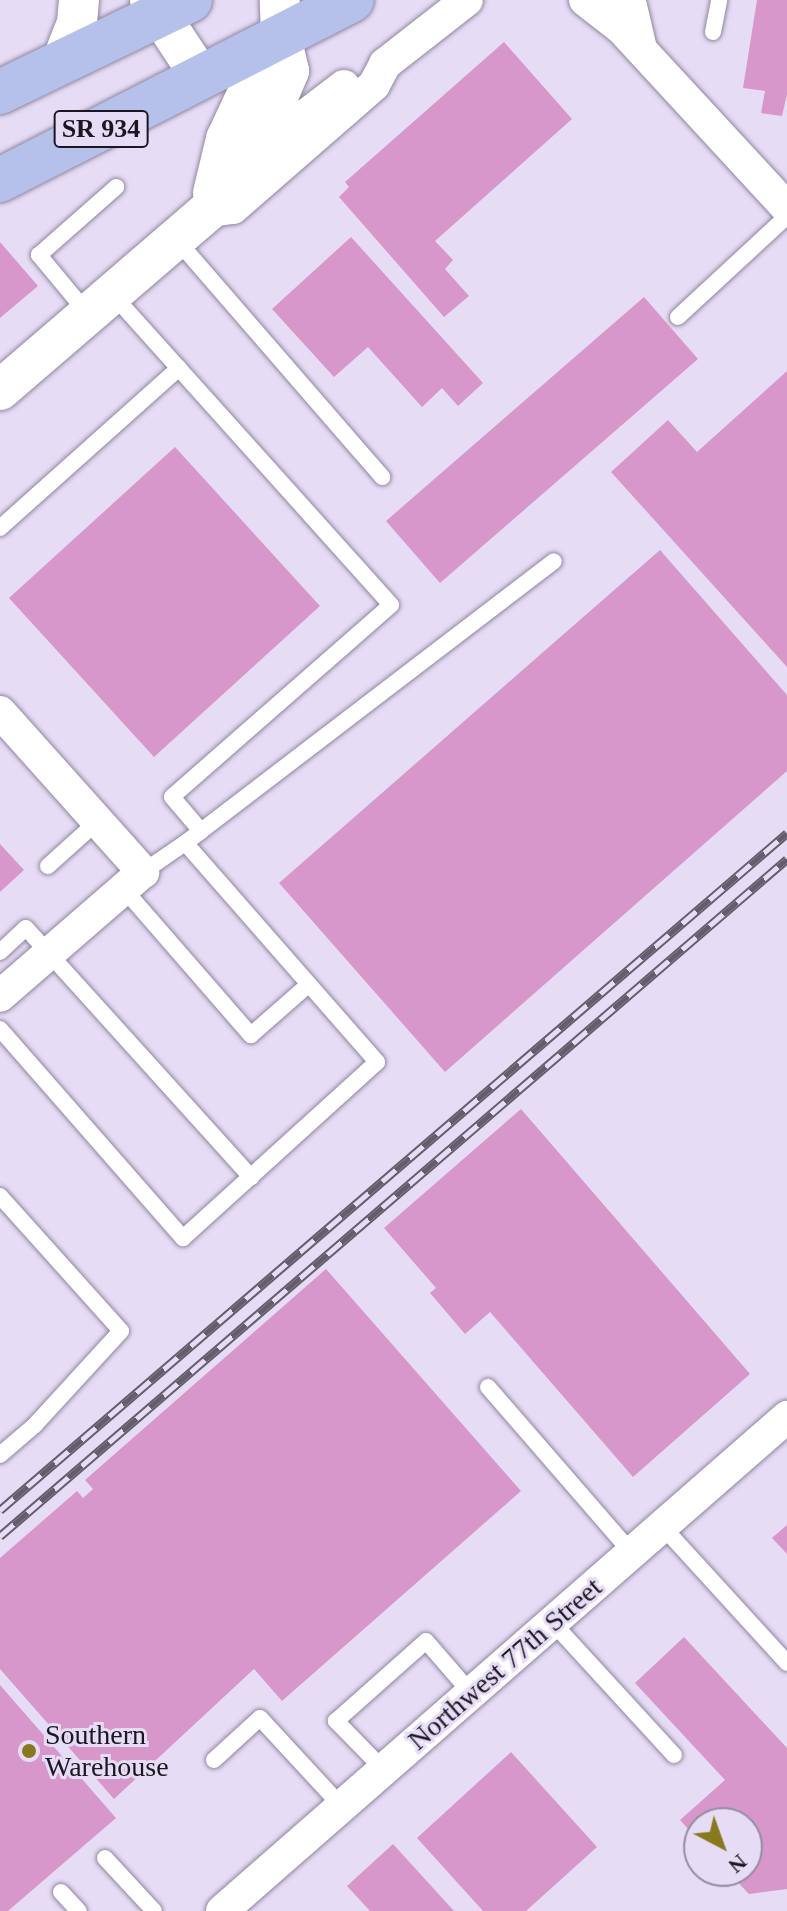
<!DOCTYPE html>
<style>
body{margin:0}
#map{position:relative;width:787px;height:1911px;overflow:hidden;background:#e6dcf6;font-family:"Times New Roman",serif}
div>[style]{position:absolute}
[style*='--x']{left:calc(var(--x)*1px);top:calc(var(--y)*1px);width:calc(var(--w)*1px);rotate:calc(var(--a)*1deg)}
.building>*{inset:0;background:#d897ca}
.roads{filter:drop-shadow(0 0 2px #90869e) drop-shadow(0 0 2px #90869e)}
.service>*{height:16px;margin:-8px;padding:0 8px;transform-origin:8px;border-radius:8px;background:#fff}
.minor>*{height:32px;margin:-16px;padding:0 16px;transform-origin:16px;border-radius:16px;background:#fff}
.tertiary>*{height:40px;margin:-20px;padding:0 20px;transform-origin:20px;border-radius:20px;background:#fff}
.primary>*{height:44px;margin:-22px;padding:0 22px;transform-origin:22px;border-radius:22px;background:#b5c0eb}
.rail>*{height:9px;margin-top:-4.5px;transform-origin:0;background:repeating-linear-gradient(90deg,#e6dcf6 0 18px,#635d6c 0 36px);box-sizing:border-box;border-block:2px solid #635d6c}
.dots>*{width:22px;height:22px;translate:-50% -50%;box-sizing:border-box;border:4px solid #e6dcf6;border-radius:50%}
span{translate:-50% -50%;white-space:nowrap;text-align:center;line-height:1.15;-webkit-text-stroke:6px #e6dcf6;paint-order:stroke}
.shield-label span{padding:2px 6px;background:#e6dcf6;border:2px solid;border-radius:6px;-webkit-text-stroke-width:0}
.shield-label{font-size:26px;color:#1b1720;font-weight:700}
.street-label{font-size:28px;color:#1b1720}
.poi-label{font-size:28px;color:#1b1720}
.left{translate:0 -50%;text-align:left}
.north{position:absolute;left:683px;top:1807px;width:80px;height:80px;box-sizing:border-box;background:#e6dcf6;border:2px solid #958da0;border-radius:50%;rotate:139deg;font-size:22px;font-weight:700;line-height:32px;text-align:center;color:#1b1720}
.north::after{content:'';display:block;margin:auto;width:28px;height:36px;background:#89791e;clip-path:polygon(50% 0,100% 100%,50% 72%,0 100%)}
</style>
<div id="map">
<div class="building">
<i style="clip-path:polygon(757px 0,787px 0,787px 94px,782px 116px,761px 113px,765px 91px,743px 88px)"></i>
<i style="clip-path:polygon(504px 42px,572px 119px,435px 241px,453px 260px,445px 269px,469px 296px,444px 317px,339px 197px,349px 187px,345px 182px)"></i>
<i style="clip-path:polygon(351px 237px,483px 383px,458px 406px,442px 388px,422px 407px,368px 347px,334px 377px,272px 309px)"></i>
<i style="clip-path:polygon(0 242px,38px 286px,0 318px)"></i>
<i style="clip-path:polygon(644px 297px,698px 359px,440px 583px,386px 521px)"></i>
<i style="clip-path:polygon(787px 371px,787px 667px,611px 472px,668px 420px,697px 452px)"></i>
<i style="clip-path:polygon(175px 447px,320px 606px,154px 757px,9px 598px)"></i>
<i style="clip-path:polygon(660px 550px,787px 695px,787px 771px,445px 1072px,279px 883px)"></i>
<i style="clip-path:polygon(0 844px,24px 870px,0 892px)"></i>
<i style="clip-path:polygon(521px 1109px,750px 1374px,633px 1477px,490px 1312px,465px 1334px,430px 1293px,436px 1288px,384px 1228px)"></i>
<i style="clip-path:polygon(326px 1269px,521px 1491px,282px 1701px,254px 1669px,114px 1799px,0 1669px,0 1558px,77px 1491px,83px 1498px,93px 1489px,85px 1480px)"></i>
<i style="clip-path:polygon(787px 1525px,787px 1554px,772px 1538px)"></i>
<i style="clip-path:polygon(684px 1637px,787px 1748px,787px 1889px,749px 1894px,727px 1871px,747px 1871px,747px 1823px,699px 1823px,699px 1841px,680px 1820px,725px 1780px,635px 1683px)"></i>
<i style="clip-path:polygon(0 1685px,116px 1818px,8px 1911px,0 1911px)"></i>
<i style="clip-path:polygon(511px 1752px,597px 1847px,526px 1911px,483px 1911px,417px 1838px)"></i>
<i style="clip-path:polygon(393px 1844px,454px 1911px,370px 1911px,347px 1886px)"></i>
</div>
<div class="roads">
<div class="service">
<i style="--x:713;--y:32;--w:33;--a:-79"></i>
<i style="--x:176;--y:239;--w:315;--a:49.1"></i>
<i style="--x:113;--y:295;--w:416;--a:48.1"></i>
<i style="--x:391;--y:605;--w:291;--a:138.8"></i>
<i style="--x:172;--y:797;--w:45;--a:49.5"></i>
<i style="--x:201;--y:831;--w:20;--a:143"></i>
<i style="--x:88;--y:314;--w:77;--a:-129.7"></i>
<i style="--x:39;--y:255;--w:103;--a:-41.4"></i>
<i style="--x:678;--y:317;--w:149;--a:-42.8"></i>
<i style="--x:0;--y:528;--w:240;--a:-41.8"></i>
<i style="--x:201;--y:831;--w:444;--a:-37.4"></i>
<i style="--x:48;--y:866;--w:67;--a:-42"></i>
<i style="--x:123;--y:888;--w:195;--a:49"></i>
<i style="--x:251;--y:1035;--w:77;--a:-41.3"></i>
<i style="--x:0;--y:952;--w:35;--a:-43"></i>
<i style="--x:26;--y:928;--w:336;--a:47.9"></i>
<i style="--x:0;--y:1029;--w:278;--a:48.8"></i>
<i style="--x:183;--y:1238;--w:262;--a:-42.2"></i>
<i style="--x:377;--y:1062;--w:291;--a:-131.2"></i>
<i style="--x:185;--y:843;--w:51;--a:145.4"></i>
<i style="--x:0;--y:1196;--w:181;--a:48.1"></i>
<i style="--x:121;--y:1331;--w:127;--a:132.5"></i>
<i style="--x:35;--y:1425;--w:46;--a:139.4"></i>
<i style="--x:488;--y:1387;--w:220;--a:49.1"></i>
<i style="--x:663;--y:1527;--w:184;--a:47.6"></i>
<i style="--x:553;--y:1623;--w:179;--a:47.5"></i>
<i style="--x:214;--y:1760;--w:62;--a:-42.4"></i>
<i style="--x:260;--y:1718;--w:121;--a:47.3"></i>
<i style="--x:384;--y:1770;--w:69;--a:-134.4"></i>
<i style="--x:336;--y:1721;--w:120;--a:-41.6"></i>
<i style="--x:426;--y:1641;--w:69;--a:49.1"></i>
<i style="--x:105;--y:1858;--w:72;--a:47.2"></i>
<i style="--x:61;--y:1892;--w:26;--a:47"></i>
</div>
<div class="minor">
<i style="--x:585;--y:0;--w:46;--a:37.9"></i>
<i style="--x:621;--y:28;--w:245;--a:47.3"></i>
<i style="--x:625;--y:0;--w:8;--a:45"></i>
<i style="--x:631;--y:6;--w:44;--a:76.9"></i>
<i style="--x:251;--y:157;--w:117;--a:-37.4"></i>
<i style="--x:208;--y:211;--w:25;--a:-7"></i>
<i style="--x:233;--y:208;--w:187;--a:-41.1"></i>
<i style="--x:374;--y:85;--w:24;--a:-62"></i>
<i style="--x:385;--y:64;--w:104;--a:-38"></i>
<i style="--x:0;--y:712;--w:215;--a:48.2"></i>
<i style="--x:143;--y:872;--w:189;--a:139.1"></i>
<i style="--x:222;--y:1911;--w:751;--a:-41.16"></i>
</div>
<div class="tertiary">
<i style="--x:150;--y:0;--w:92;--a:56.5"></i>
<i style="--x:62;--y:61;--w:41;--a:-68.5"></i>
<i style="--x:77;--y:23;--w:23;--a:-85"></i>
<i style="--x:213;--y:193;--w:56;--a:-76.5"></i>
<i style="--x:226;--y:139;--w:64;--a:-65"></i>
<i style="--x:253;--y:81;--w:52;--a:-57.5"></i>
<i style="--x:0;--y:390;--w:274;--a:-40.7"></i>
<i style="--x:208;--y:211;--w:51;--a:-51.3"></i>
<i style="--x:240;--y:171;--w:53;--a:-60.5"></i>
<i style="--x:266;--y:125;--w:59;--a:-66.9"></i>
<i style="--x:289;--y:71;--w:35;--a:-103"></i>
<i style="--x:281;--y:37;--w:37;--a:-92"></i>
</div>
<div class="primary">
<i style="--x:0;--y:92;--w:211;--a:-25.8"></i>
<i style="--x:0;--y:180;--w:395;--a:-27.1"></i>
</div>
</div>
<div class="rail">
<i style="--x:0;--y:1510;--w:1038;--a:-40.7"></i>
<i style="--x:0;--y:1536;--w:1038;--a:-40.7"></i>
</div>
<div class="dots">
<i style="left:29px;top:1751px;background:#89791e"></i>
</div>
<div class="shield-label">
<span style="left:101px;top:129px">SR 934</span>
</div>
<div class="street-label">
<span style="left:505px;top:1664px;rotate:-41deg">Northwest 77th Street</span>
</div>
<div class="poi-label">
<span class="left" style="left:45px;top:1751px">Southern<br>Warehouse</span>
</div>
<div class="north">N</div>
</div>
